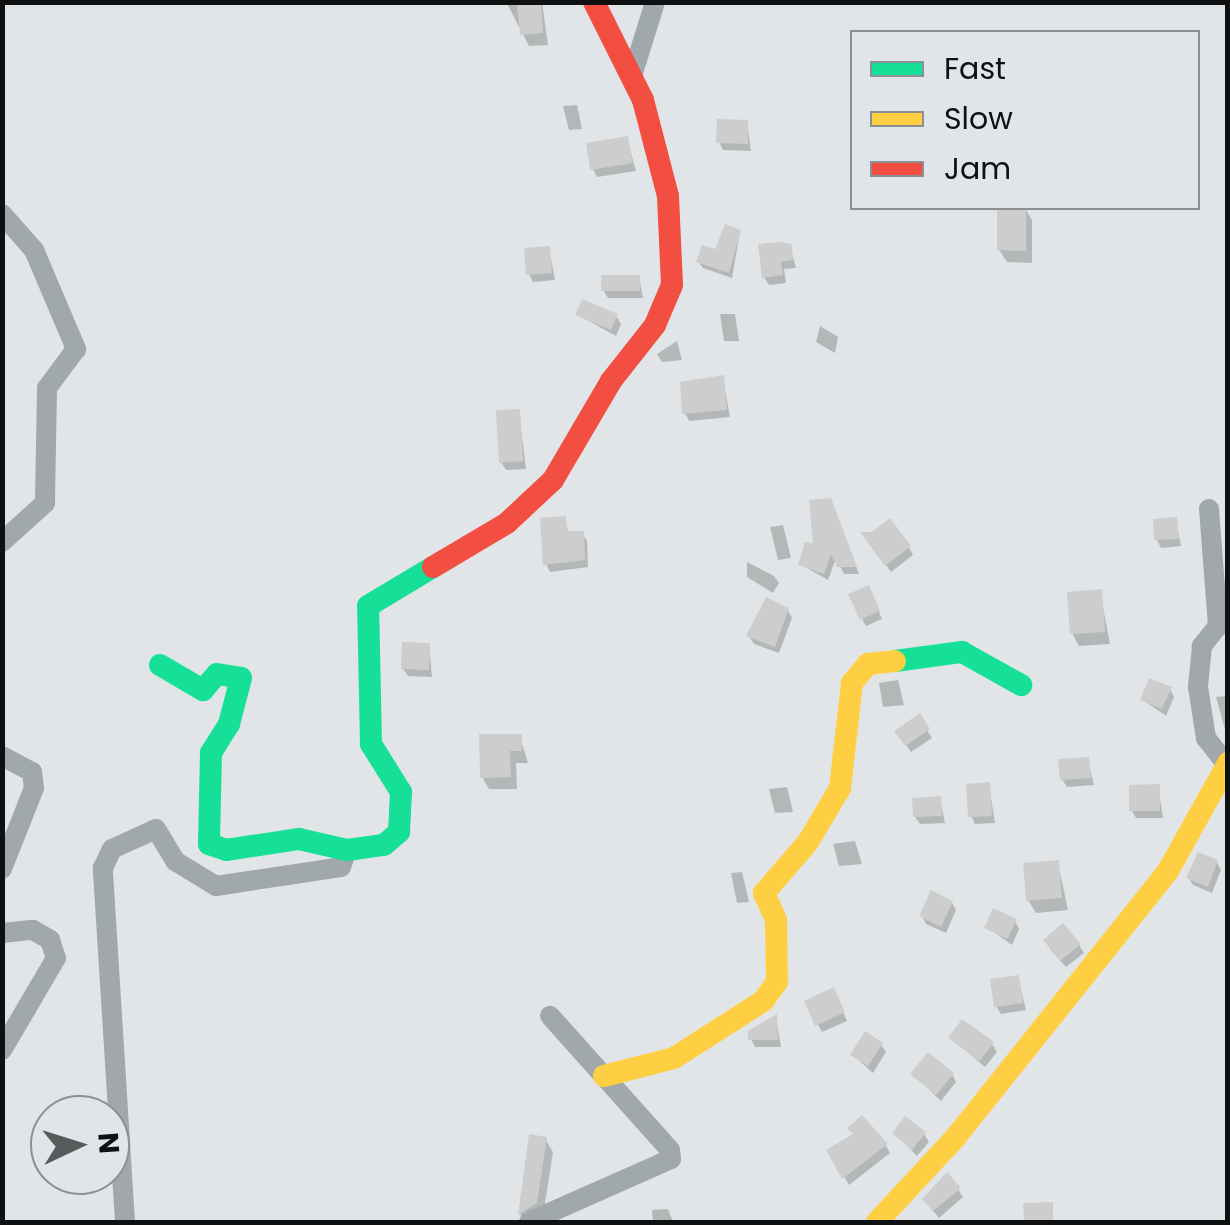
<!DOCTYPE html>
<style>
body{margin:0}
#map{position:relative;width:1230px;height:1225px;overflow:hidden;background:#e2e5e7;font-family:Poppins,sans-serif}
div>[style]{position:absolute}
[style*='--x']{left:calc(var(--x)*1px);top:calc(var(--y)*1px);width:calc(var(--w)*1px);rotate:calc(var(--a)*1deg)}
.shadow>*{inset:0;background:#0003}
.building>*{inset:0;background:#cdcdcd}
.street>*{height:20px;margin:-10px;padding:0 10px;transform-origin:10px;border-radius:10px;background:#a1a8ac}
.fast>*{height:22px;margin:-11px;padding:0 11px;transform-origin:11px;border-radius:11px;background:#16e098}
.slow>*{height:22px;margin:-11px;padding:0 11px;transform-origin:11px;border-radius:11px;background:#ffcf43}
.jam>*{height:22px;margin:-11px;padding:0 11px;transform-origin:11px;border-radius:11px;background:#f24e42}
span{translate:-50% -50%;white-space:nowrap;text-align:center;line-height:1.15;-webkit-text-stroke:8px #e0e5e9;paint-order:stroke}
.frame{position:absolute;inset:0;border:5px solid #0e1011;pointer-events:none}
.legend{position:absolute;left:850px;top:30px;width:350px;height:180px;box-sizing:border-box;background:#e0e5e9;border:2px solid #8c9093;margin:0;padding:12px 18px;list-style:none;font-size:30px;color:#0e1011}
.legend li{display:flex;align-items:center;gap:20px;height:50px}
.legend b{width:50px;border:2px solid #8c9093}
.north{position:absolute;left:30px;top:1095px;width:100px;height:100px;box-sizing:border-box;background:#e0e5e9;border:2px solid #8c9093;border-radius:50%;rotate:86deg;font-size:28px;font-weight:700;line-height:40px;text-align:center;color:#0e1011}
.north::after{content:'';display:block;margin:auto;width:35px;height:45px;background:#585b5c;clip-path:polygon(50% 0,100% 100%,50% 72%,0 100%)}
</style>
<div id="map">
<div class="shadow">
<i style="clip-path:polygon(506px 2px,542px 2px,548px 45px,529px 46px)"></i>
<i style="clip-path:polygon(577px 105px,582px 129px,569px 130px,563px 106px)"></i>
<i style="clip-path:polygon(747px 122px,751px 151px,723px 150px,719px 142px)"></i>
<i style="clip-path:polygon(627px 139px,636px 171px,597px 177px,593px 169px)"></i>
<i style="clip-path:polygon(1000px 208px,1025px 208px,1032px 220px,1032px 263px,1007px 262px,999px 250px)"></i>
<i style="clip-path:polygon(740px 232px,732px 278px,703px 268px,699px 262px)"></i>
<i style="clip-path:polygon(790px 246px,796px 268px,784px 269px,786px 283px,769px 285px,764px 277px)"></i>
<i style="clip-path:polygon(549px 248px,555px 280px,533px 282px,529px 274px)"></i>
<i style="clip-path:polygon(639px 277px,643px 298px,608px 298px,603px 290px)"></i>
<i style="clip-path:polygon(720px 314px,735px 314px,739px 341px,724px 341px)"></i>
<i style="clip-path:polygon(578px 315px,616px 316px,621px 324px,616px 336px)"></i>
<i style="clip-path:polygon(820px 326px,838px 337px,835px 353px,816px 342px)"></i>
<i style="clip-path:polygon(677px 341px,682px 360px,662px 362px,657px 354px)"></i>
<i style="clip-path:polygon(723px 378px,730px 417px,689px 421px,685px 413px)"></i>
<i style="clip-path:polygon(519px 412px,526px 469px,506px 470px,501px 462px)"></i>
<i style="clip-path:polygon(834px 509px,859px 574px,844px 574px,836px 558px,828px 580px,800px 564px)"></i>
<i style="clip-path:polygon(564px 519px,569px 534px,582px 533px,587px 541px,588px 567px,550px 572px,546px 564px)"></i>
<i style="clip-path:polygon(1176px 520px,1181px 546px,1161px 548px,1157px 540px)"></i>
<i style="clip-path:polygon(783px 525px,791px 558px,778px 560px,770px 527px)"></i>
<i style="clip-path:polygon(868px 540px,909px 547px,913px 555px,891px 572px)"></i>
<i style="clip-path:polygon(747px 562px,774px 576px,779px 583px,773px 593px,747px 577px)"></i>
<i style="clip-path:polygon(1100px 592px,1110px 644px,1079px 646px,1072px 633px)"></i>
<i style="clip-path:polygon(872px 595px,882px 619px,866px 626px,862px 619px)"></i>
<i style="clip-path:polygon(788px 610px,792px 618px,779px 653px,754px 644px,749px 636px)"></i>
<i style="clip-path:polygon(429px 646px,432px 677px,408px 676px,403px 669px)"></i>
<i style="clip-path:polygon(898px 680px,904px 705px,883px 707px,879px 683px)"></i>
<i style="clip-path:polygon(1170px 689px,1174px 697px,1166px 716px,1143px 700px)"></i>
<i style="clip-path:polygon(1228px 696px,1228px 740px,1216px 697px)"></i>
<i style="clip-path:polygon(919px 717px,932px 738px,911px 752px,897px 731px)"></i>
<i style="clip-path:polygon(520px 737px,528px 763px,516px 763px,517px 789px,489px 789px,482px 777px)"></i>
<i style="clip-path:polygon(1088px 760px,1094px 785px,1067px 787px,1062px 779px)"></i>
<i style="clip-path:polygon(989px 785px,995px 823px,975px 824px,971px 816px)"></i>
<i style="clip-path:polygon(787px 787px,793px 812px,775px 813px,769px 789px)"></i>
<i style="clip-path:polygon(1158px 787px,1163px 818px,1136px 818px,1132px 811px)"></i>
<i style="clip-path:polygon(940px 799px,945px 823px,920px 824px,915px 817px)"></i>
<i style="clip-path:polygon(855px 841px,862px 864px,839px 866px,833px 844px)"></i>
<i style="clip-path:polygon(1217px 862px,1221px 870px,1212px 893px,1193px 885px,1189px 878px)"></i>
<i style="clip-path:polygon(1058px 863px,1068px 910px,1036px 913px,1028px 900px)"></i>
<i style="clip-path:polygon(742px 872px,749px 902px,737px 903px,731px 873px)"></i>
<i style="clip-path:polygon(952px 903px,956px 910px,946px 933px,926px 924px,922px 916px)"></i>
<i style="clip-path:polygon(1015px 921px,1019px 929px,1012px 945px,987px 927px)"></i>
<i style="clip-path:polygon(1079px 945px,1084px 953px,1066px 967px,1050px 949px)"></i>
<i style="clip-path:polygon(1018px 978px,1026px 1010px,1001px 1014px,996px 1006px)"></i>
<i style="clip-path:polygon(837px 998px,847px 1021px,822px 1032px,818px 1025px)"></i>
<i style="clip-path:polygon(776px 1017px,781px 1047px,755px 1047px,751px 1039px)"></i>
<i style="clip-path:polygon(951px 1038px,992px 1044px,997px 1052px,985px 1067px)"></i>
<i style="clip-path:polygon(881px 1045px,886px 1052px,873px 1073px,853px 1055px)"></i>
<i style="clip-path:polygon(913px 1074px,952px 1074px,956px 1082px,941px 1101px)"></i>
<i style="clip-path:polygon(895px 1133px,924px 1134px,929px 1142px,917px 1156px)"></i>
<i style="clip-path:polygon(531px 1137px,545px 1139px,553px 1152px,543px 1216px,525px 1222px,520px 1214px)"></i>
<i style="clip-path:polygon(886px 1146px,890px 1153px,849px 1185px,829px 1151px)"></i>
<i style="clip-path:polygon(958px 1189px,963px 1197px,939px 1218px,930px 1207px)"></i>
<i style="clip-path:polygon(668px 1209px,673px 1222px,653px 1222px,652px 1210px)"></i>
</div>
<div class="building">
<i style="clip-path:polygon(517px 2px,541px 2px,543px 33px,520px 35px)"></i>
<i style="clip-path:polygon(717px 119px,748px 120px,748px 144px,716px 143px)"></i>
<i style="clip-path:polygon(628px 136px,633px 163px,590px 170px,586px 143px)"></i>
<i style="clip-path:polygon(997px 208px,1026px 208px,1026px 251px,997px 250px)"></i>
<i style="clip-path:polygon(725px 224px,741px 230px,729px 273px,696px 262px,702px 245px,715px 249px)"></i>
<i style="clip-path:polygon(779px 242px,792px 244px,793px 260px,781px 262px,783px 275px,762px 278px,758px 244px)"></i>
<i style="clip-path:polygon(550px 246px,552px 273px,526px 275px,524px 248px)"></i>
<i style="clip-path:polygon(601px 275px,640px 275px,640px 291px,601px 291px)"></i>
<i style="clip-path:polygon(582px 299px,618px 314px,611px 330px,575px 315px)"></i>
<i style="clip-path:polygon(724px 375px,727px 410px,682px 414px,680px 382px)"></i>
<i style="clip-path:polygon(520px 409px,523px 461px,499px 463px,496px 410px)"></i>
<i style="clip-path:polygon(831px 498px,857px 567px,837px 567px,831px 554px,824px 574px,798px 565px,805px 542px,813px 543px,809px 500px)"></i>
<i style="clip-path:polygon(566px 516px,567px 531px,584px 531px,585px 560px,543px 565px,540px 518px)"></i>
<i style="clip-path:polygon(1177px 517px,1179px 539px,1154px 540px,1153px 519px)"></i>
<i style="clip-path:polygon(890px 518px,911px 546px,885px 566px,860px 532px,872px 532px)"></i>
<i style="clip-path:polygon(869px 585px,880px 611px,860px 620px,848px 594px)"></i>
<i style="clip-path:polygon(1102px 589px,1105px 632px,1070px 634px,1067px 592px)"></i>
<i style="clip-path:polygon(766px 597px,789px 608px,775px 647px,746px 636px)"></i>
<i style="clip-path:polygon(402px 642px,430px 643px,429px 670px,401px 669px)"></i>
<i style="clip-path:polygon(1149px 678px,1172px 687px,1162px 709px,1140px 700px)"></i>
<i style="clip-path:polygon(920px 713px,930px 729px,905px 746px,894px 731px)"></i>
<i style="clip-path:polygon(479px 734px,522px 734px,522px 751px,510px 751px,511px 777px,480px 778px)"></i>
<i style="clip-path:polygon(1089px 757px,1091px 778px,1060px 780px,1058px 759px)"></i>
<i style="clip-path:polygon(990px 782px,992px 816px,968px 817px,966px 784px)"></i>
<i style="clip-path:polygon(1160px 784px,1160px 811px,1129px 811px,1129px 785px)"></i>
<i style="clip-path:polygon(941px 796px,942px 816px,913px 817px,912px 798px)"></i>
<i style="clip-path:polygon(1198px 852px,1218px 860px,1208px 887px,1186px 878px)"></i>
<i style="clip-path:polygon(1059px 860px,1062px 898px,1026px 901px,1023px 863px)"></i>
<i style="clip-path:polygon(931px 890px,953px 901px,941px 927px,919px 916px)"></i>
<i style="clip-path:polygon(993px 908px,1017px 919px,1007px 939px,984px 928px)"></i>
<i style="clip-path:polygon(1063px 923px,1081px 944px,1060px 961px,1043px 940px)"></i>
<i style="clip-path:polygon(1019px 975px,1023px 1003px,994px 1007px,990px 979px)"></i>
<i style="clip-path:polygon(834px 987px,845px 1012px,815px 1026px,804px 1001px)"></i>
<i style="clip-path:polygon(777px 1014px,778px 1040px,748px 1040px,748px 1031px)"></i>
<i style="clip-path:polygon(962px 1019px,994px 1042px,980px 1061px,948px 1038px)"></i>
<i style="clip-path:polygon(865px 1031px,883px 1043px,868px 1066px,850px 1055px)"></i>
<i style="clip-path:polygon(928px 1052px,954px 1073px,936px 1095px,910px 1074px)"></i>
<i style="clip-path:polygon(862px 1115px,888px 1144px,842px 1179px,826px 1150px,853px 1134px,847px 1128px)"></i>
<i style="clip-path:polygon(905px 1116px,926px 1132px,912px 1150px,892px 1133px)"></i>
<i style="clip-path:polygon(529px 1134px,547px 1137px,537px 1203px,518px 1215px)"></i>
<i style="clip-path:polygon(947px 1172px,961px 1188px,933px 1211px,922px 1199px)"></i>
<i style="clip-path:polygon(1053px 1202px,1053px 1222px,1024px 1222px,1023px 1203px)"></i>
</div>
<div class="street">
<i style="--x:632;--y:76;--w:77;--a:-72.7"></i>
<i style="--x:2;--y:214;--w:48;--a:48.4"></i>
<i style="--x:34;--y:250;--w:108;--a:67"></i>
<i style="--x:76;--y:349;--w:49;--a:126.6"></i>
<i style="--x:47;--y:388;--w:115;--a:91"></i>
<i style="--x:45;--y:503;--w:58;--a:137.8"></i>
<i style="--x:1209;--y:509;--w:117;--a:85.6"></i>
<i style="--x:1218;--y:626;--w:26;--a:129"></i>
<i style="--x:1202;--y:646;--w:41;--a:95.6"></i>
<i style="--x:1198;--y:687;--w:52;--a:81.1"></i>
<i style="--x:1206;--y:738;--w:31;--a:52"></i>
<i style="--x:2;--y:756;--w:34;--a:28"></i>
<i style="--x:32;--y:772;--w:16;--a:83"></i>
<i style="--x:34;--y:788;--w:87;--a:111.6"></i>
<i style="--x:2;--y:933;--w:31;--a:-6"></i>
<i style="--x:33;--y:930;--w:20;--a:30"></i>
<i style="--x:50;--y:940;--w:19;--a:72"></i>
<i style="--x:56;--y:958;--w:107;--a:120.4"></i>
<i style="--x:125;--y:1222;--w:355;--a:-93.6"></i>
<i style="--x:103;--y:868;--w:21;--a:-65"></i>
<i style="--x:112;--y:849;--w:48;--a:-24.4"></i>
<i style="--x:156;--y:829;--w:37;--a:59"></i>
<i style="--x:175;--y:861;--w:48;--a:31.4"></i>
<i style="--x:216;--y:886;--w:126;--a:-8.6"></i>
<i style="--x:341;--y:867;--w:18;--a:-71"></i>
<i style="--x:529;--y:1222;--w:155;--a:-23.9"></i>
<i style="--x:671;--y:1159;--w:9;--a:-96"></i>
<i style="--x:670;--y:1150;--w:180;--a:-131.8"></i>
</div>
<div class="fast">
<i style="--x:895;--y:661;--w:68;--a:-7.7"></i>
<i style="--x:962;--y:652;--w:68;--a:29.2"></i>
<i style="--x:160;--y:665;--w:50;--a:30.2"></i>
<i style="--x:203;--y:690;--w:21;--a:-49"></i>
<i style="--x:217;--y:674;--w:24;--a:9"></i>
<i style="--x:241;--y:678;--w:48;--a:104.6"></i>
<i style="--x:229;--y:724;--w:34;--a:122"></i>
<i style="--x:211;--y:753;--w:91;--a:91.3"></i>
<i style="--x:209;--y:844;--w:18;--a:19"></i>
<i style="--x:226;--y:850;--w:74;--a:-8.6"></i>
<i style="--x:299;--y:839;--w:49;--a:12.9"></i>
<i style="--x:347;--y:850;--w:37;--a:-8"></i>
<i style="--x:384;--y:845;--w:20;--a:-41"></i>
<i style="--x:399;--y:832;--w:40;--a:-87.1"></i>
<i style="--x:401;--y:792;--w:57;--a:-122"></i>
<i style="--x:371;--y:744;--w:138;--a:-91.2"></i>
<i style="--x:368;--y:606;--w:76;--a:-31"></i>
</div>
<div class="slow">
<i style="--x:604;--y:1076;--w:72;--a:-14.4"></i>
<i style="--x:674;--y:1058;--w:106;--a:-32.6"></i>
<i style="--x:763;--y:1001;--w:24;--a:-54"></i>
<i style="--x:777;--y:982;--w:62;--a:-90.9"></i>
<i style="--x:776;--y:920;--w:30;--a:-114"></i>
<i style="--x:764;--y:893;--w:67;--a:-49.2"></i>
<i style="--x:808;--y:842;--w:63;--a:-59.3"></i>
<i style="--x:840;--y:788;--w:106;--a:-83.5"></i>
<i style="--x:852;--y:683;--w:25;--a:-50"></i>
<i style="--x:868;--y:664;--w:27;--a:-6"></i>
<i style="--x:877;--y:1222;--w:115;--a:-47.1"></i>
<i style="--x:955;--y:1138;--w:342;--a:-51.4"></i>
<i style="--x:1168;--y:871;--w:124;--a:-60.9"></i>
</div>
<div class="jam">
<i style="--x:433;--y:567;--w:86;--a:-30.7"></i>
<i style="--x:507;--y:523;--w:63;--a:-43.1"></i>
<i style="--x:553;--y:480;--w:115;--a:-59.6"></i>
<i style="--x:611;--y:381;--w:71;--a:-51.8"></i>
<i style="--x:655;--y:325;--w:43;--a:-67"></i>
<i style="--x:672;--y:285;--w:89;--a:-92.6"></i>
<i style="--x:668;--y:196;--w:99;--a:-104.6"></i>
<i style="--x:643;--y:100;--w:110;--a:-116.6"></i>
</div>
<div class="frame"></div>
<ul class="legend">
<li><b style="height:12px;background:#16e098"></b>Fast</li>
<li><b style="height:12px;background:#ffcf43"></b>Slow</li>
<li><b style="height:12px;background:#f24e42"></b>Jam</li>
</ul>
<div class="north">N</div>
</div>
